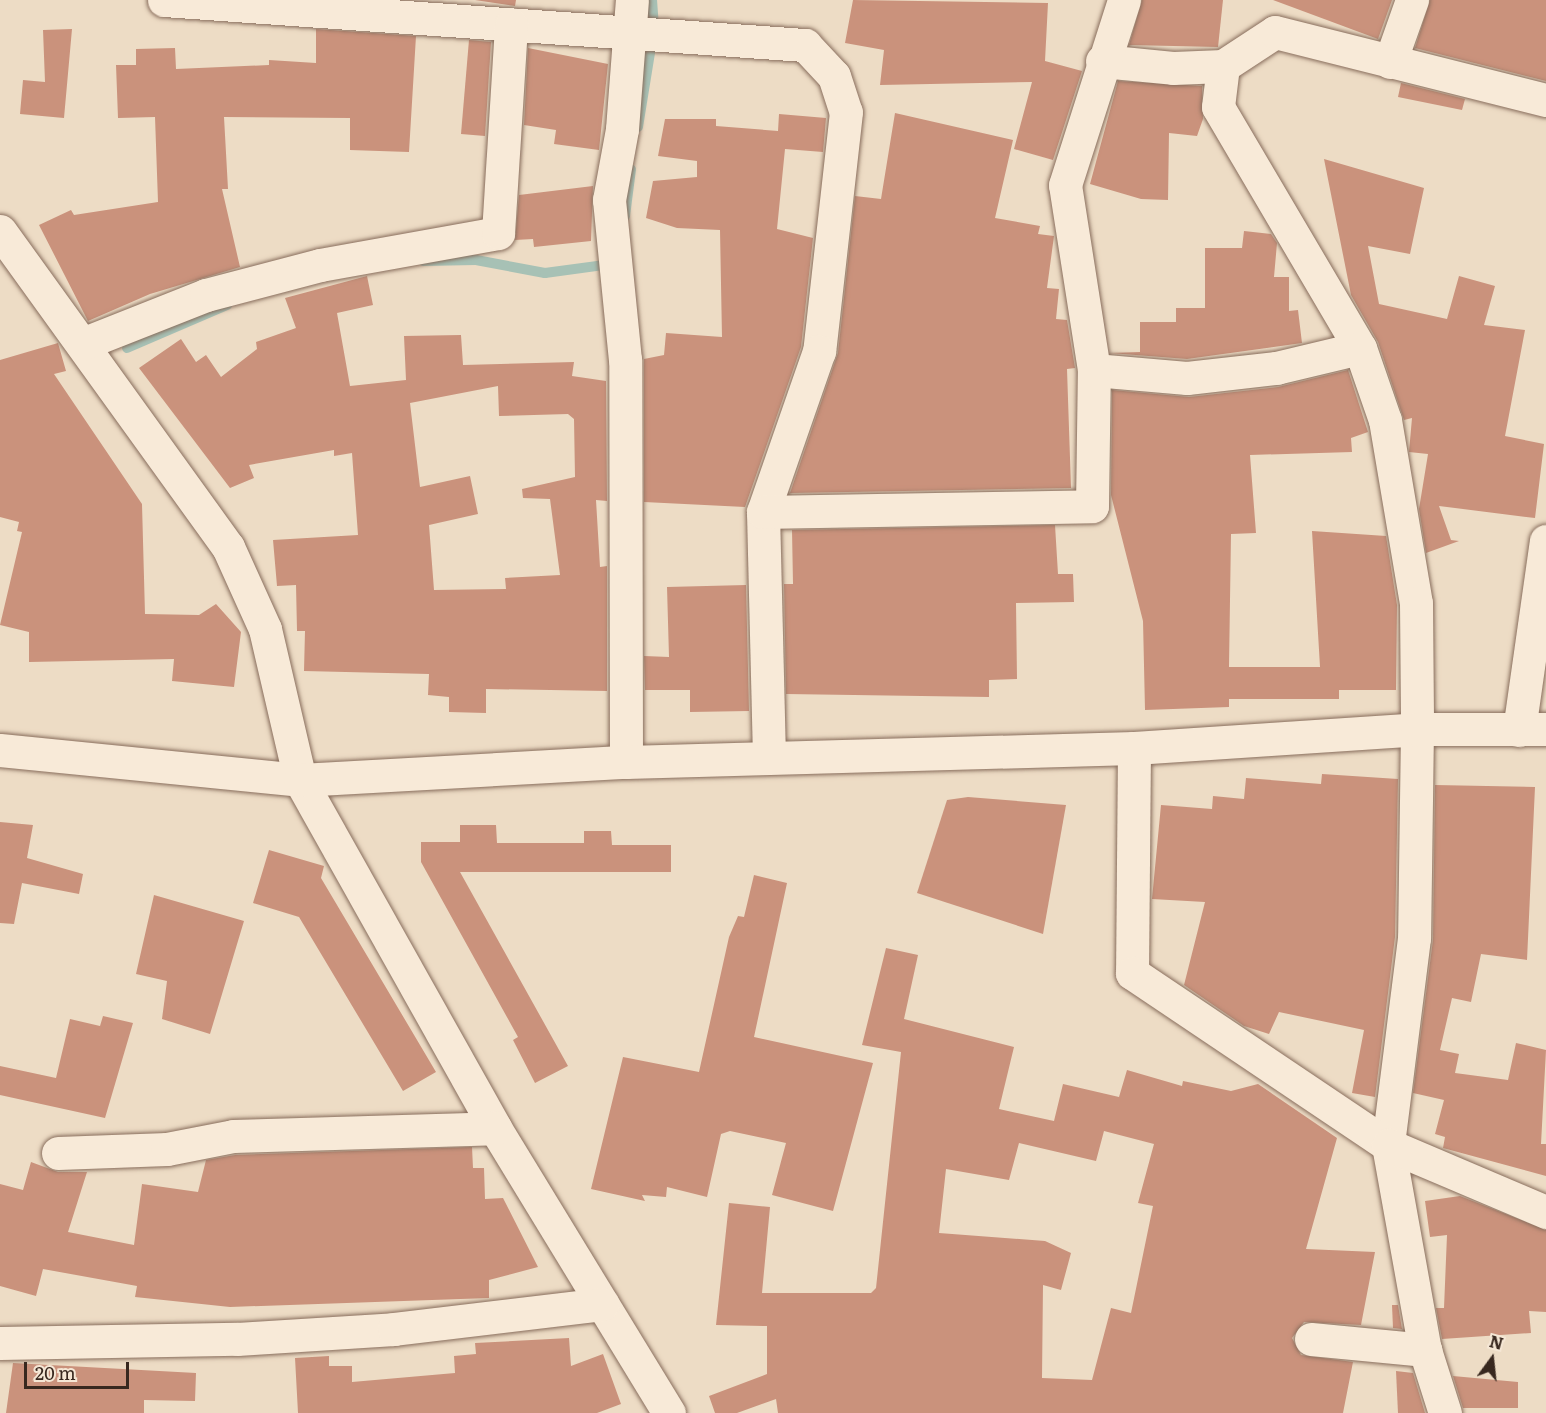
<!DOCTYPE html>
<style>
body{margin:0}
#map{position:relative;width:1546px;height:1413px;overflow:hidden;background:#eddcc5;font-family:Literata,serif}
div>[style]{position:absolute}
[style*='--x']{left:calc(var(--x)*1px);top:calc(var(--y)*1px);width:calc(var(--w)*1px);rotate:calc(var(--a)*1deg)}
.stream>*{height:10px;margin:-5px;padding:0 5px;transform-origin:5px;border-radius:5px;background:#a7c1b5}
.building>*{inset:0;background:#ca927c}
.roads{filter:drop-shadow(0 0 2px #886d5c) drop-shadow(0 0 2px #886d5c)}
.minor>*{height:33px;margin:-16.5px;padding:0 16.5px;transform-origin:16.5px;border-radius:16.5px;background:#f8ead8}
.tertiary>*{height:33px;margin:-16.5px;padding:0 16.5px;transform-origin:16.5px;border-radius:16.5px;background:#f8ead8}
span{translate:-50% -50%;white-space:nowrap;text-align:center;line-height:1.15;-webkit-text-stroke:6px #f5e7d5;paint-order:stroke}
.north{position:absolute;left:1462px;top:1329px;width:60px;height:60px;-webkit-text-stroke:4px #f5e7d5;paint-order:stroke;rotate:15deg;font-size:16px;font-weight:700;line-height:24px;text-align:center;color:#38281f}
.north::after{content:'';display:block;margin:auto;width:21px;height:27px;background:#38281f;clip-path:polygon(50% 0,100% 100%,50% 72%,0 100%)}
.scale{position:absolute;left:24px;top:1362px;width:105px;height:27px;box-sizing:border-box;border:3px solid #38281f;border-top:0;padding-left:8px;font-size:18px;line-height:21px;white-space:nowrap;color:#38281f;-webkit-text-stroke:4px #f5e7d5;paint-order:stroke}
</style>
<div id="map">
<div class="stream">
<i style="--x:638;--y:127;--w:100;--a:-80.8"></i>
<i style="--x:654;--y:28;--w:28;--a:-94"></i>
<i style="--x:625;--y:216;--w:47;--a:-82.7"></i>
<i style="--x:423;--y:261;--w:53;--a:-1.1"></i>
<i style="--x:476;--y:260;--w:70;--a:10.7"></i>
<i style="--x:545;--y:273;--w:68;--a:-7.7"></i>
<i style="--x:127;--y:348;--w:109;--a:-23.3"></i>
</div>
<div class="building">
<i style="clip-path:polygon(475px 0,516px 0,515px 6px)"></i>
<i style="clip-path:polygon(853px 0,1048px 3px,1045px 61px,1082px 71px,1053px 160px,1014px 149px,1032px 82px,880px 85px,884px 50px,845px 43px)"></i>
<i style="clip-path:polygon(1142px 0,1223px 0,1218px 47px,1129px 45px)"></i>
<i style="clip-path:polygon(1273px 0,1392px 0,1378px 39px)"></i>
<i style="clip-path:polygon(1430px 0,1546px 0,1546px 81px,1415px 48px)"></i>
<i style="clip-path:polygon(72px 29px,64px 118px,20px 114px,23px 80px,45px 82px,43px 30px)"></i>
<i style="clip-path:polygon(316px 29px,416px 36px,409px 152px,350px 150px,350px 118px,224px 117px,228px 189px,222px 189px,240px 267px,150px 294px,88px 321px,39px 225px,71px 210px,74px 215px,158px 202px,155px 117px,118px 118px,116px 65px,136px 65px,136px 49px,175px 48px,176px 69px,269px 65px,269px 60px,316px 63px)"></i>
<i style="clip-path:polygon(469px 40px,491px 42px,485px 136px,461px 134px)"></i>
<i style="clip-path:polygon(528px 48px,608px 64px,599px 150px,554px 144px,556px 130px,524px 125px)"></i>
<i style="clip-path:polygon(1118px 81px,1202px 86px,1203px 119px,1197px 136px,1169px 133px,1168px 200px,1141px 199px,1090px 184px)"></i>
<i style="clip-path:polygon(1401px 83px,1465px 99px,1462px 110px,1398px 97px)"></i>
<i style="clip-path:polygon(895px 113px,1013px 140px,995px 218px,1040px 226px,1038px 234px,1054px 236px,1047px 288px,1059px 289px,1056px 319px,1067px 320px,1075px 368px,1067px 369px,1071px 488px,790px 493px,838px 353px,855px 196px,881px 199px)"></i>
<i style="clip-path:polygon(779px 114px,826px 118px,823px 152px,785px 149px,777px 229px,813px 238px,801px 347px,745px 507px,644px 502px,644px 359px,664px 355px,666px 333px,722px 337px,720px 230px,677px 228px,646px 218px,653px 181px,697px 177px,697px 161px,658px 156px,665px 119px,716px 119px,716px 126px,778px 131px)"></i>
<i style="clip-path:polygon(1324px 159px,1424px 188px,1410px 254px,1368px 246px,1379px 304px,1447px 319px,1459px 276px,1495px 286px,1484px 325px,1525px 330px,1505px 436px,1544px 444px,1535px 518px,1439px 506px,1451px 540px,1459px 541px,1426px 553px,1419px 509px,1428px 454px,1409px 452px,1412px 418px,1404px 420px,1378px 342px,1351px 295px)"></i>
<i style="clip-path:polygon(593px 186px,591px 241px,534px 247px,533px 239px,515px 240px,519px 195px)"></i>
<i style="clip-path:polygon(1244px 231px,1271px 234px,1277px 243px,1274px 277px,1289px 277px,1289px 311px,1298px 310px,1302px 343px,1187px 359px,1110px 353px,1140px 352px,1140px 322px,1176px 322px,1176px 308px,1205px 308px,1205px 248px,1242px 248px)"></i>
<i style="clip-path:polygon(evenodd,367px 276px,373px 305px,337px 313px,350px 386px,406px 380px,404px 336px,461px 335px,463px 365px,574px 362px,572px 376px,606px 381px,607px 501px,596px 500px,600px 567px,607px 566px,607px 691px,486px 689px,486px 713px,449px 712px,449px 697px,428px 695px,429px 674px,304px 671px,305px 631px,297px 631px,296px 585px,277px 586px,273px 540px,358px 535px,352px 453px,334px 456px,334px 450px,249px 465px,254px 478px,230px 488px,139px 368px,181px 339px,196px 362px,206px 355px,221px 377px,257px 349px,256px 342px,296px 328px,285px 298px,367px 276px,498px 386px,499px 416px,568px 414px,574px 419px,575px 477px,522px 489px,523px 498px,550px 499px,560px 575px,505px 578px,506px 589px,434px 590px,429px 525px,478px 514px,470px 476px,420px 487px,410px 403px,498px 386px)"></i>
<i style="clip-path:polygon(58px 343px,66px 371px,54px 374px,142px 504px,145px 614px,199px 615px,216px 604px,241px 632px,234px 687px,172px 681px,174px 659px,29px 662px,29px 632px,0 625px,22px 532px,17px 531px,19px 522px,0 517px,0 360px)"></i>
<i style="clip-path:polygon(1348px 370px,1368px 432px,1351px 438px,1352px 452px,1250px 455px,1256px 533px,1231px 534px,1229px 667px,1320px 667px,1312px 531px,1386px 536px,1397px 605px,1396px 690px,1339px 690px,1339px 699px,1229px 699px,1229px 707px,1145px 710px,1143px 621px,1111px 495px,1112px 390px,1189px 397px,1278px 387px)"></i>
<i style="clip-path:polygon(1055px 525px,1058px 574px,1073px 574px,1074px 602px,1016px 603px,1017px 679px,989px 680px,989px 697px,786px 694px,784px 584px,793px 584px,792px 530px)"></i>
<i style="clip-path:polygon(746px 585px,749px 711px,690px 712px,690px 690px,645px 690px,644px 656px,669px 657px,667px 587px)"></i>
<i style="clip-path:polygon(1322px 774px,1398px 779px,1395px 937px,1375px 1097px,1352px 1093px,1364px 1030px,1279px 1012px,1269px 1034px,1244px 1026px,1184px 985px,1205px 902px,1152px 899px,1161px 805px,1212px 809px,1213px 796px,1244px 799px,1246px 778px,1321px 784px)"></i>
<i style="clip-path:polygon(1435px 785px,1535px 787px,1527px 960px,1481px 954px,1471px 1002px,1452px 998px,1440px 1050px,1459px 1054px,1455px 1073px,1508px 1080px,1516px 1043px,1546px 1050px,1541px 1144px,1546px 1144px,1546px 1176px,1443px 1148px,1445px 1137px,1435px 1134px,1444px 1100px,1413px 1093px,1433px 940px)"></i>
<i style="clip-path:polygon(968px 797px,1066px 805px,1043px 934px,917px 893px,947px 800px)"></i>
<i style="clip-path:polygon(0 822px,33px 825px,27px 858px,83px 874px,79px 894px,22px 883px,14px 924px,0 923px)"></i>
<i style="clip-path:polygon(460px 825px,496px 825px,497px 843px,584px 843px,584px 831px,611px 831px,612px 845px,671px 845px,671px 872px,460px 872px,568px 1066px,535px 1083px,513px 1040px,518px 1037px,421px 862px,421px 842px,460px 842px)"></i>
<i style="clip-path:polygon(269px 850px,324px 866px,321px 878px,436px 1072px,403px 1091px,299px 917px,253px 903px)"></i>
<i style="clip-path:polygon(754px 875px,787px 883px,754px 1037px,873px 1063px,833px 1211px,772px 1195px,786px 1143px,730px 1131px,721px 1134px,707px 1197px,667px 1187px,666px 1197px,642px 1195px,645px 1201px,591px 1189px,623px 1057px,699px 1072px,729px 937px,738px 916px,744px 917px)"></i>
<i style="clip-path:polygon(154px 895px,244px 921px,210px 1034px,162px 1019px,167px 981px,136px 974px)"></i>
<i style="clip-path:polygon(evenodd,886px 948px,918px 955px,904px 1019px,1014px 1047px,999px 1109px,1054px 1121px,1063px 1084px,1119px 1097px,1127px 1070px,1182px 1086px,1183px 1081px,1231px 1091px,1258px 1084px,1337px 1138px,1306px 1249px,1375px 1252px,1361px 1325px,1304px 1322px,1292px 1338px,1301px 1355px,1353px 1362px,1343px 1413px,778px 1413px,776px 1399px,737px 1413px,715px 1413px,709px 1396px,767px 1374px,767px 1326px,716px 1325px,729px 1203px,770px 1207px,762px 1293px,871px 1293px,876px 1288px,901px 1052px,862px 1045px,886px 948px,1104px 1131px,1154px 1144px,1138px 1203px,1153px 1206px,1131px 1313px,1111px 1308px,1092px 1380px,1042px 1378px,1043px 1285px,1061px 1290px,1071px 1253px,1045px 1241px,939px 1233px,946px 1169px,1009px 1180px,1019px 1143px,1096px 1161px,1104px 1131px)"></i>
<i style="clip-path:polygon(103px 1016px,133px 1023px,105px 1118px,0 1095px,0 1066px,56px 1078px,70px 1019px,100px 1026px)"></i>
<i style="clip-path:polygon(472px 1147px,473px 1168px,484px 1168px,485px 1199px,503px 1198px,538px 1267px,489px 1280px,489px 1298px,230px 1307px,135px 1297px,137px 1286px,43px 1269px,36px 1296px,0 1286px,0 1184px,23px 1190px,31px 1162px,58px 1172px,87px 1172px,68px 1232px,134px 1245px,142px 1184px,198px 1192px,206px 1160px,235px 1155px)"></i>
<i style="clip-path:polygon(1460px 1196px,1546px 1230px,1546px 1312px,1529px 1311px,1531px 1333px,1442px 1339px,1436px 1308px,1444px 1308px,1447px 1235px,1430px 1237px,1425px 1201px)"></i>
<i style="clip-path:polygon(1392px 1305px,1398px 1305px,1402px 1329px,1393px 1328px)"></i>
<i style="clip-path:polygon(569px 1338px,571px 1366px,603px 1354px,621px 1404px,597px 1413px,298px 1413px,295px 1358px,329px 1356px,329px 1366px,352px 1366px,352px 1382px,455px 1373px,454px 1356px,476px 1354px,475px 1343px)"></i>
<i style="clip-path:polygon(13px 1363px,196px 1373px,195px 1401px,144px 1400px,144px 1413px,6px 1413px)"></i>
<i style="clip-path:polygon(1396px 1371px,1413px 1373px,1425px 1413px,1398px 1413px)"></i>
<i style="clip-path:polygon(1453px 1376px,1518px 1382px,1518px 1408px,1463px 1408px)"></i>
</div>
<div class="roads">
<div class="minor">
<i style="--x:164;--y:0;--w:643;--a:4.02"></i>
<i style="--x:805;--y:45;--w:42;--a:46.9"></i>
<i style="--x:834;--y:76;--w:38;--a:72"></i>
<i style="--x:846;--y:112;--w:241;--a:96.4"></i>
<i style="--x:819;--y:351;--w:170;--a:109.2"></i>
<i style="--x:763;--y:512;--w:245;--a:88.6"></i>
<i style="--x:1102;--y:61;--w:71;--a:5.6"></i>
<i style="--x:1173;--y:68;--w:50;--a:-2.3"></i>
<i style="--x:1223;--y:66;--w:41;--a:97"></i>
<i style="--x:1218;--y:107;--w:280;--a:59.5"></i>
<i style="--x:1360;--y:348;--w:76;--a:70.9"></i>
<i style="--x:1385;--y:420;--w:186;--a:80.4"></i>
<i style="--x:1416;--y:603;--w:126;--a:89.5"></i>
<i style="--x:1417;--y:729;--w:209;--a:90.8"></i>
<i style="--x:1414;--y:938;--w:209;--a:97.2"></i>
<i style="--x:1388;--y:1145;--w:208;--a:79.8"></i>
<i style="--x:1425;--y:1350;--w:66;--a:72.4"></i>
<i style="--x:1390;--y:62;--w:66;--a:-70.5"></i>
<i style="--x:1223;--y:66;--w:62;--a:-33.2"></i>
<i style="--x:1275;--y:32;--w:279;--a:14.1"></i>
<i style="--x:0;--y:231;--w:390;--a:54.2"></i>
<i style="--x:228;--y:547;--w:90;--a:65.7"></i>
<i style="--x:265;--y:629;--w:155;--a:76.9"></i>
<i style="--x:300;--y:780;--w:399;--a:60.7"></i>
<i style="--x:495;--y:1128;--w:334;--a:58.6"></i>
<i style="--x:82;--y:344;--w:133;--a:-21.6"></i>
<i style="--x:206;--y:295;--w:118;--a:-14.7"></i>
<i style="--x:320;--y:265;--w:181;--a:-10.2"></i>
<i style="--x:498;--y:233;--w:209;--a:-86.4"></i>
<i style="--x:1094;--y:370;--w:93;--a:4.9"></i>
<i style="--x:1187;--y:378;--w:90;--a:-6.4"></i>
<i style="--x:1276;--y:368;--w:86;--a:-13.4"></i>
<i style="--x:763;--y:512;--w:329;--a:-1"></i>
<i style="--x:1092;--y:506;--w:136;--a:-89.2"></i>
<i style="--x:1094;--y:370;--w:187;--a:-98.9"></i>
<i style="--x:1065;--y:185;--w:194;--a:-72.3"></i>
<i style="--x:1519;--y:730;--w:191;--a:-81.9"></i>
<i style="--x:1134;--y:748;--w:225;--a:90.5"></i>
<i style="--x:1132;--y:973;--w:308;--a:33.9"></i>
<i style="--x:1388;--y:1145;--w:172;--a:23"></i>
<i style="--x:626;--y:762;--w:402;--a:-90.1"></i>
<i style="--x:625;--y:360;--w:161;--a:-95.7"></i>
<i style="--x:609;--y:200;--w:72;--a:-79.6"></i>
<i style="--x:622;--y:129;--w:129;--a:-85.6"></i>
<i style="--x:58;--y:1153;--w:109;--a:-2.1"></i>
<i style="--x:167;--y:1149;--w:67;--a:-11.1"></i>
<i style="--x:233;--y:1136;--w:262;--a:-1.7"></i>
<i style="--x:1311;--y:1339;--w:115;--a:5.5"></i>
<i style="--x:0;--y:1343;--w:237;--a:-1"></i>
<i style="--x:237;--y:1339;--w:157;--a:-3.6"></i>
<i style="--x:394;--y:1329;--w:210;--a:-6.8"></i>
</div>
<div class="tertiary">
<i style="--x:0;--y:750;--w:301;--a:5.7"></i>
<i style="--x:300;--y:780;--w:326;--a:-3.2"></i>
<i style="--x:626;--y:762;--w:508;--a:-1.58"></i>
<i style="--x:1134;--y:748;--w:284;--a:-3.8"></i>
<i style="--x:1417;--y:729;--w:129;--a:0"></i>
</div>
</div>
<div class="north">N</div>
<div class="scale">20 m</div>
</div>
